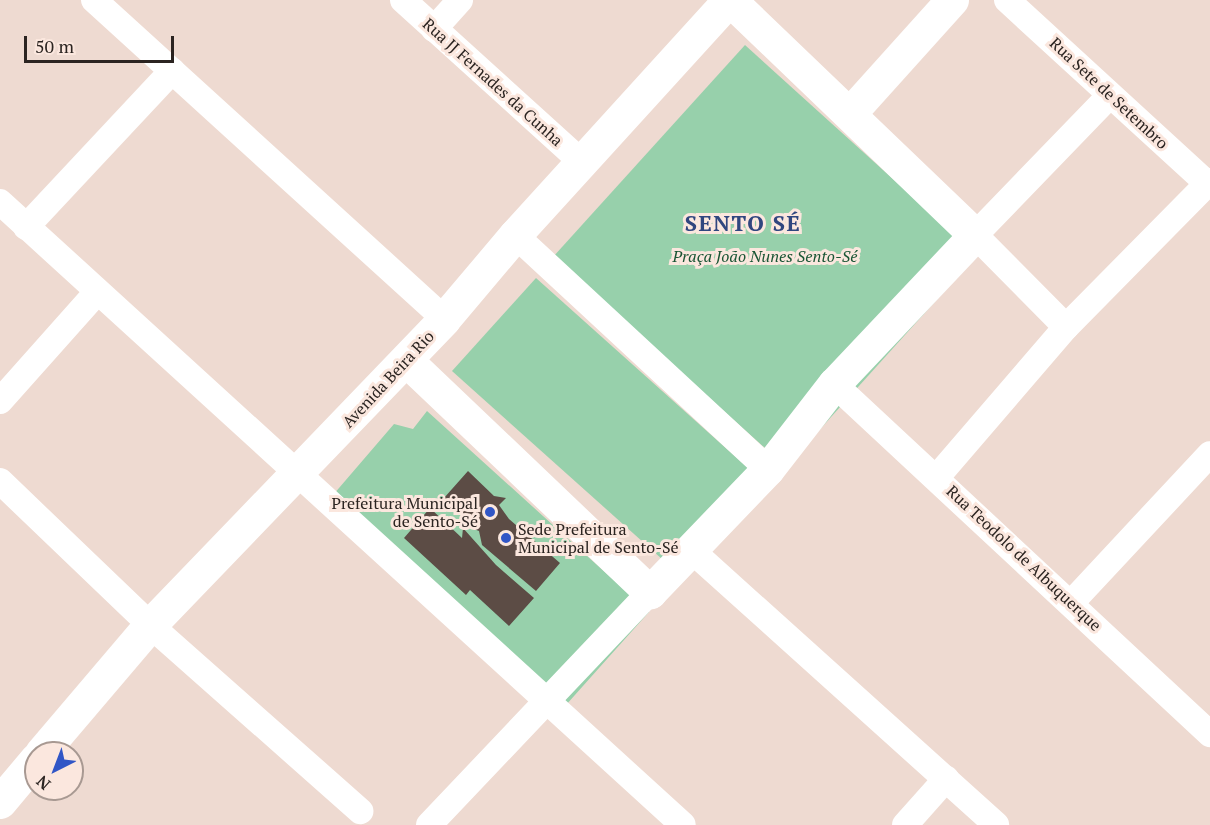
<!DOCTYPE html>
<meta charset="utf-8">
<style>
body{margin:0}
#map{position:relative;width:1210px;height:825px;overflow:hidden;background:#eedad1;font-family:"PT Serif",serif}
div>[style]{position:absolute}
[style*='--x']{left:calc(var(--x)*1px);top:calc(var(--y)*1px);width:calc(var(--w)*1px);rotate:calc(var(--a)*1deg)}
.green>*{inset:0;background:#97d0ab}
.building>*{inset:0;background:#5c4c45}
.minor>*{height:26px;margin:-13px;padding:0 13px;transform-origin:13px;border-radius:13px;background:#fff}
.major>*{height:33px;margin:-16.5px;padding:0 16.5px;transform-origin:16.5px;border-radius:16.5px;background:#fff}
.dots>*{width:16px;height:16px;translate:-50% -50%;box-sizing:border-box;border:3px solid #fbe7de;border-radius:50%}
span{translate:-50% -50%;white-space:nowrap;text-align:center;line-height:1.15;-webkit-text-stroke:6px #fbe7de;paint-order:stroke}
.street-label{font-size:16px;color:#2b2421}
.park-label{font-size:16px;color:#195534;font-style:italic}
.poi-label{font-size:16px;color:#2b2421}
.right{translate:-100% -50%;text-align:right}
.left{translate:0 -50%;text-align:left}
.district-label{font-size:22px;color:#30467f;font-weight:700;letter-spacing:1.5px}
.north{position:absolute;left:24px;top:741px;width:60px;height:60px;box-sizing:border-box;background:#fbe7de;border:2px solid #a89992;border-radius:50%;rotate:222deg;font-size:16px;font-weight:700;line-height:24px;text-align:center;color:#2b2421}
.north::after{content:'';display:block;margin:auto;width:21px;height:27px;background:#3156c6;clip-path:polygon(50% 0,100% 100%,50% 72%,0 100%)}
.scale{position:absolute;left:24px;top:36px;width:150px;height:27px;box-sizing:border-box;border:3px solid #2b2421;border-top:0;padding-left:8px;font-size:18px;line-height:21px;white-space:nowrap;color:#2b2421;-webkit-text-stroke:4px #fbe7de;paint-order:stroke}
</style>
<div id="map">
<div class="green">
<i style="clip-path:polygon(745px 45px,977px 255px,786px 467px,553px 257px)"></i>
<i style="clip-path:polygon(536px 278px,766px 484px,682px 577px,452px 371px)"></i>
<i style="clip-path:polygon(427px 411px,649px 612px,566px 705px,333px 495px,394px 424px,413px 429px)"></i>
</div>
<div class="building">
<i style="clip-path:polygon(468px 471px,494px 496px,506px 498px,499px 505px,509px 519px,560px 563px,536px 591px,482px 545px,479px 531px,466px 526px,466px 518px,444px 498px)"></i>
<i style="clip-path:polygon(430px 508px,462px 538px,463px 528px,496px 565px,534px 598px,509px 626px,470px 590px,466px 595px,404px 538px)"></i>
</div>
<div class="minor">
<i style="--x:94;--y:0;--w:474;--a:42.3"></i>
<i style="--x:403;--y:0;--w:244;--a:42.2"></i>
<i style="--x:1007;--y:0;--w:275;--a:42.5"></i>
<i style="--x:434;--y:29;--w:39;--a:-48"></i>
<i style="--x:0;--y:202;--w:924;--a:42.37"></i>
<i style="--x:26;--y:227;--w:214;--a:-46.9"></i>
<i style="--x:515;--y:235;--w:345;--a:42.8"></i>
<i style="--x:1066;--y:327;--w:129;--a:-134.7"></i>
<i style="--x:975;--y:235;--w:194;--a:-46"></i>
<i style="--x:834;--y:384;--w:514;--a:42.95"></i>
<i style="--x:0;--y:401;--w:146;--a:-48.3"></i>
<i style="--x:937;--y:477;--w:198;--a:-49.3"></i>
<i style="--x:1066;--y:327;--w:205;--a:-45.4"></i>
<i style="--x:0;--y:481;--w:208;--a:43.8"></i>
<i style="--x:150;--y:625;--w:281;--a:41.5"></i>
<i style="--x:690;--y:549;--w:412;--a:42"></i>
<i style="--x:1072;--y:602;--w:202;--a:-47"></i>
<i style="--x:429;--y:825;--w:321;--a:-46.5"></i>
<i style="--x:905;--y:825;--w:62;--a:-48.3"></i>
</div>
<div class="major">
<i style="--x:851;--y:112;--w:151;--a:-48"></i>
<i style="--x:406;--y:360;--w:337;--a:43.6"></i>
<i style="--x:650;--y:592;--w:170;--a:-46.2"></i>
<i style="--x:768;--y:469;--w:108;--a:-52.2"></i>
<i style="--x:834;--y:384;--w:205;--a:-46.6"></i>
<i style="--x:975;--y:235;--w:339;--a:-136.2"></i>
<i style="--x:41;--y:753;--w:168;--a:-49.6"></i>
<i style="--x:150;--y:625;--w:424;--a:-46.1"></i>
<i style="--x:444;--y:319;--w:110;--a:-49.8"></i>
<i style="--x:515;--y:235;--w:318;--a:-47.7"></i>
<i style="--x:0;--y:802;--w:56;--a:-50.1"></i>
</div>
<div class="dots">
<i style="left:490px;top:512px;background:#3156c6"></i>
<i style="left:506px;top:538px;background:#3156c6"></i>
</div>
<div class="street-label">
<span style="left:493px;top:82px;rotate:42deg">Rua JJ Fernades da Cunha</span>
<span style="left:1109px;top:93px;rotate:43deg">Rua Sete de Setembro</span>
<span style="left:388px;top:379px;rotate:-47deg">Avenida Beira Rio</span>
<span style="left:1024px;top:558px;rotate:43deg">Rua Teodolo de Albuquerque</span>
</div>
<div class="park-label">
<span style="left:765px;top:256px">Praça João Nunes Sento-Sé</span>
</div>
<div class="poi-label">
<span class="right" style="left:478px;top:512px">Prefeitura Municipal<br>de Sento-Sé</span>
<span class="left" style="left:518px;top:538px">Sede Prefeitura<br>Municipal de Sento-Sé</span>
</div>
<div class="district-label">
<span style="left:743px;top:223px">SENTO SÉ</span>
</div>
<div class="north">N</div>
<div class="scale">50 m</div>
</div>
